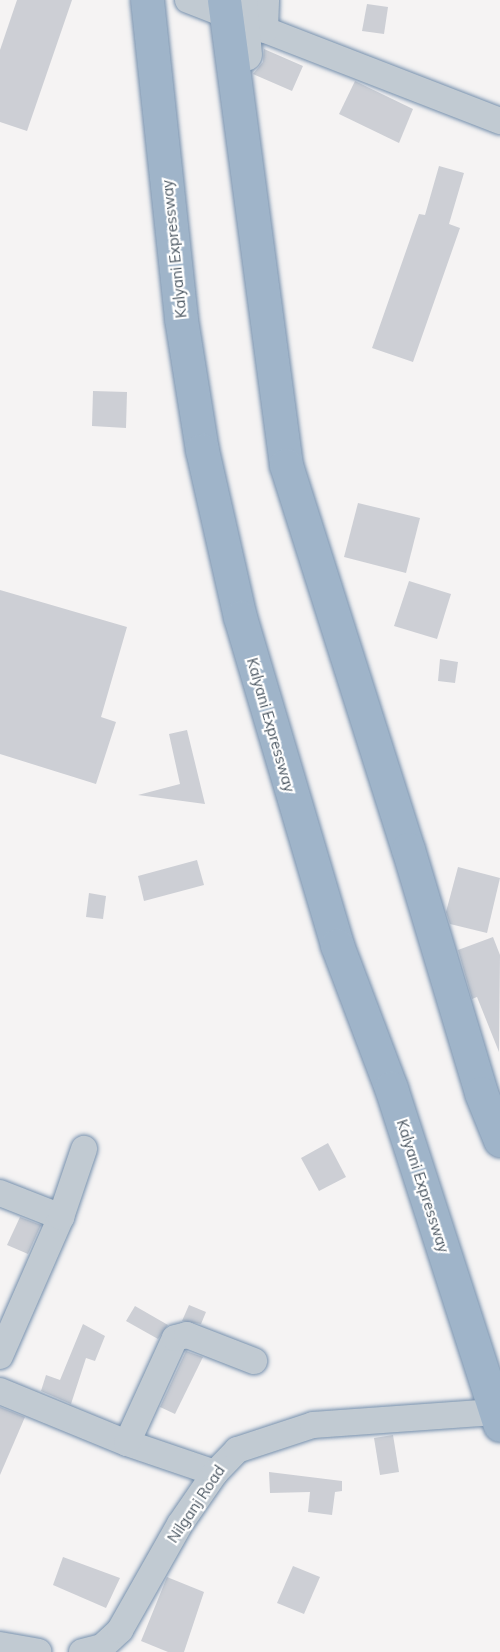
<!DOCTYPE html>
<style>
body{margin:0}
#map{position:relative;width:500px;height:1652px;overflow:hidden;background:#f5f3f3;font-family:Mulish,sans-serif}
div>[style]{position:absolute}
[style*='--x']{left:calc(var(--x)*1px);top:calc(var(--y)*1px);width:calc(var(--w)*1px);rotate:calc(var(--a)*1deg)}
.building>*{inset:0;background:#cdcfd5}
.roads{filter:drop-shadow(0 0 2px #7690ad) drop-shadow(0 0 2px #7690ad)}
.minor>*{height:26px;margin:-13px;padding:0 13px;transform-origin:13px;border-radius:13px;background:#c1cad2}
.tertiary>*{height:32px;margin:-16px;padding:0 16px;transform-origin:16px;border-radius:16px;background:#c1cad2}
.trunk>*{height:33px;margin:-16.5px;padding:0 16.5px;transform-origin:16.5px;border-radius:16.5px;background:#9fb4c9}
span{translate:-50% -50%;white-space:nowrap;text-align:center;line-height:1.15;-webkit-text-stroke:4.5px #fff;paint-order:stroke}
.street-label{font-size:15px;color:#4a5661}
</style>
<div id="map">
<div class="building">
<i style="clip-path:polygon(17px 0,72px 0,27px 131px,0 122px,0 50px)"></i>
<i style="clip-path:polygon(367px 4px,388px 7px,384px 34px,362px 31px)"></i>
<i style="clip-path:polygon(264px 49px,303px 66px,292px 91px,253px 74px,263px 62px)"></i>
<i style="clip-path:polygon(355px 81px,413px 109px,399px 143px,339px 114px)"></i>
<i style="clip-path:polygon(439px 166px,464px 173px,449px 224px,460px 228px,413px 362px,372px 348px,419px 214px,425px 215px)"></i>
<i style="clip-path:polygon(93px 391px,127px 392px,126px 428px,92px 426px)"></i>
<i style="clip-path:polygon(358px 503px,420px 518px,406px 573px,344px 557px)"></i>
<i style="clip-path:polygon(409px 581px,451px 594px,437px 639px,394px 626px)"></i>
<i style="clip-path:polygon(0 590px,127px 627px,101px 717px,116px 722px,96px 784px,0 754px)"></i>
<i style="clip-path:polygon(440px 659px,458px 662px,455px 683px,438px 681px)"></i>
<i style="clip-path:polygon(187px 730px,205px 804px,138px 795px,180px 784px,169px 734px)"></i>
<i style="clip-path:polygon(197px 860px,204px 885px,144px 901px,138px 876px)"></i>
<i style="clip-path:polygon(458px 867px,500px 878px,487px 933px,450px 924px,446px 912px)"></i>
<i style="clip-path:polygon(89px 893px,106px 896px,103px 919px,86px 917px)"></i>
<i style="clip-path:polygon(493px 937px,500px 955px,499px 1052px,477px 997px,472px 999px,458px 950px)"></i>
<i style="clip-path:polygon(328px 1143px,346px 1177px,319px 1191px,301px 1158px)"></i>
<i style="clip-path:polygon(20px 1217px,41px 1225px,28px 1254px,7px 1245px)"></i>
<i style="clip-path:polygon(189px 1305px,206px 1312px,201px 1324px,182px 1321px)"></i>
<i style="clip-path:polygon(135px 1306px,168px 1325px,158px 1339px,126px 1321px)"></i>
<i style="clip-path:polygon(83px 1324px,105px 1336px,95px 1361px,86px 1358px,71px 1404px,41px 1391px,46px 1375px,60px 1380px)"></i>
<i style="clip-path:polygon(186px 1351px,203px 1357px,175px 1414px,160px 1407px)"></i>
<i style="clip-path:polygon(0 1407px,25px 1417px,0 1475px)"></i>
<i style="clip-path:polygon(393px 1435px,399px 1472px,380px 1475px,374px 1438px)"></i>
<i style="clip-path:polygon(269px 1472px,342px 1481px,342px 1491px,335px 1492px,332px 1515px,308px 1512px,310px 1492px,270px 1493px)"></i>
<i style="clip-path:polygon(63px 1557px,120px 1578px,106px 1608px,53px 1585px)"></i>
<i style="clip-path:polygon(293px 1566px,320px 1577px,304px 1614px,277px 1603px)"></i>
<i style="clip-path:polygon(167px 1577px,204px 1592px,184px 1652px,168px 1652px,141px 1641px)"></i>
</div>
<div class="roads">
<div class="minor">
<i style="--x:188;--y:0;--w:335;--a:21.2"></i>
<i style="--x:265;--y:30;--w:30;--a:-88"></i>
<i style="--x:0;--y:1193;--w:66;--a:21.5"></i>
<i style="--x:0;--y:1356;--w:152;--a:-66.3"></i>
<i style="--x:61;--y:1217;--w:72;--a:-71.3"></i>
<i style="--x:0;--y:1391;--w:137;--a:22.3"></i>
<i style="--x:127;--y:1443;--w:93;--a:18.8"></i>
<i style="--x:127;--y:1443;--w:115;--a:-65.4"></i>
<i style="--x:175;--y:1338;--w:12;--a:-14"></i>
<i style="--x:187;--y:1335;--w:72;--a:21.2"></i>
<i style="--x:0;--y:1645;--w:39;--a:10"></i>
<i style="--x:82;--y:1652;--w:21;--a:-14"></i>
<i style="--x:102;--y:1647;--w:25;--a:-43"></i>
<i style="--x:120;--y:1630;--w:122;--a:-60.5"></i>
<i style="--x:180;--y:1524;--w:62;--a:-55.5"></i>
<i style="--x:215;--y:1473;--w:32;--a:-46"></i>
<i style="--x:237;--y:1450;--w:80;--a:-18.2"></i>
<i style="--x:313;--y:1425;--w:182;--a:-4.1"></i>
</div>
<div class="tertiary">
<i style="--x:241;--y:0;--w:55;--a:84.8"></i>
</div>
<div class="trunk">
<i style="--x:147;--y:0;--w:321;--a:83.9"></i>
<i style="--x:181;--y:319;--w:133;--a:80.9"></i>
<i style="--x:202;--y:450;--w:171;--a:77.2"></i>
<i style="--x:240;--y:617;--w:342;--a:73.5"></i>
<i style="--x:337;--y:945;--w:153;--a:69.3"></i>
<i style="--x:391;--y:1088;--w:354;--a:72.1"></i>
<i style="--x:224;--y:0;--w:469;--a:82.4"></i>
<i style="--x:286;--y:465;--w:403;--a:72.4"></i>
<i style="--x:408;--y:849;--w:255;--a:73.3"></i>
<i style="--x:481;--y:1093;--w:51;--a:68"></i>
</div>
</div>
<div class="street-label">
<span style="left:174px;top:249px;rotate:-96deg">Kalyani Expressway</span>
<span style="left:271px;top:725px;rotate:74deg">Kalyani Expressway</span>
<span style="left:423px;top:1186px;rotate:72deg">Kalyani Expressway</span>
<span style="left:196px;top:1504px;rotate:-56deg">Nilganj Road</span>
</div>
</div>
